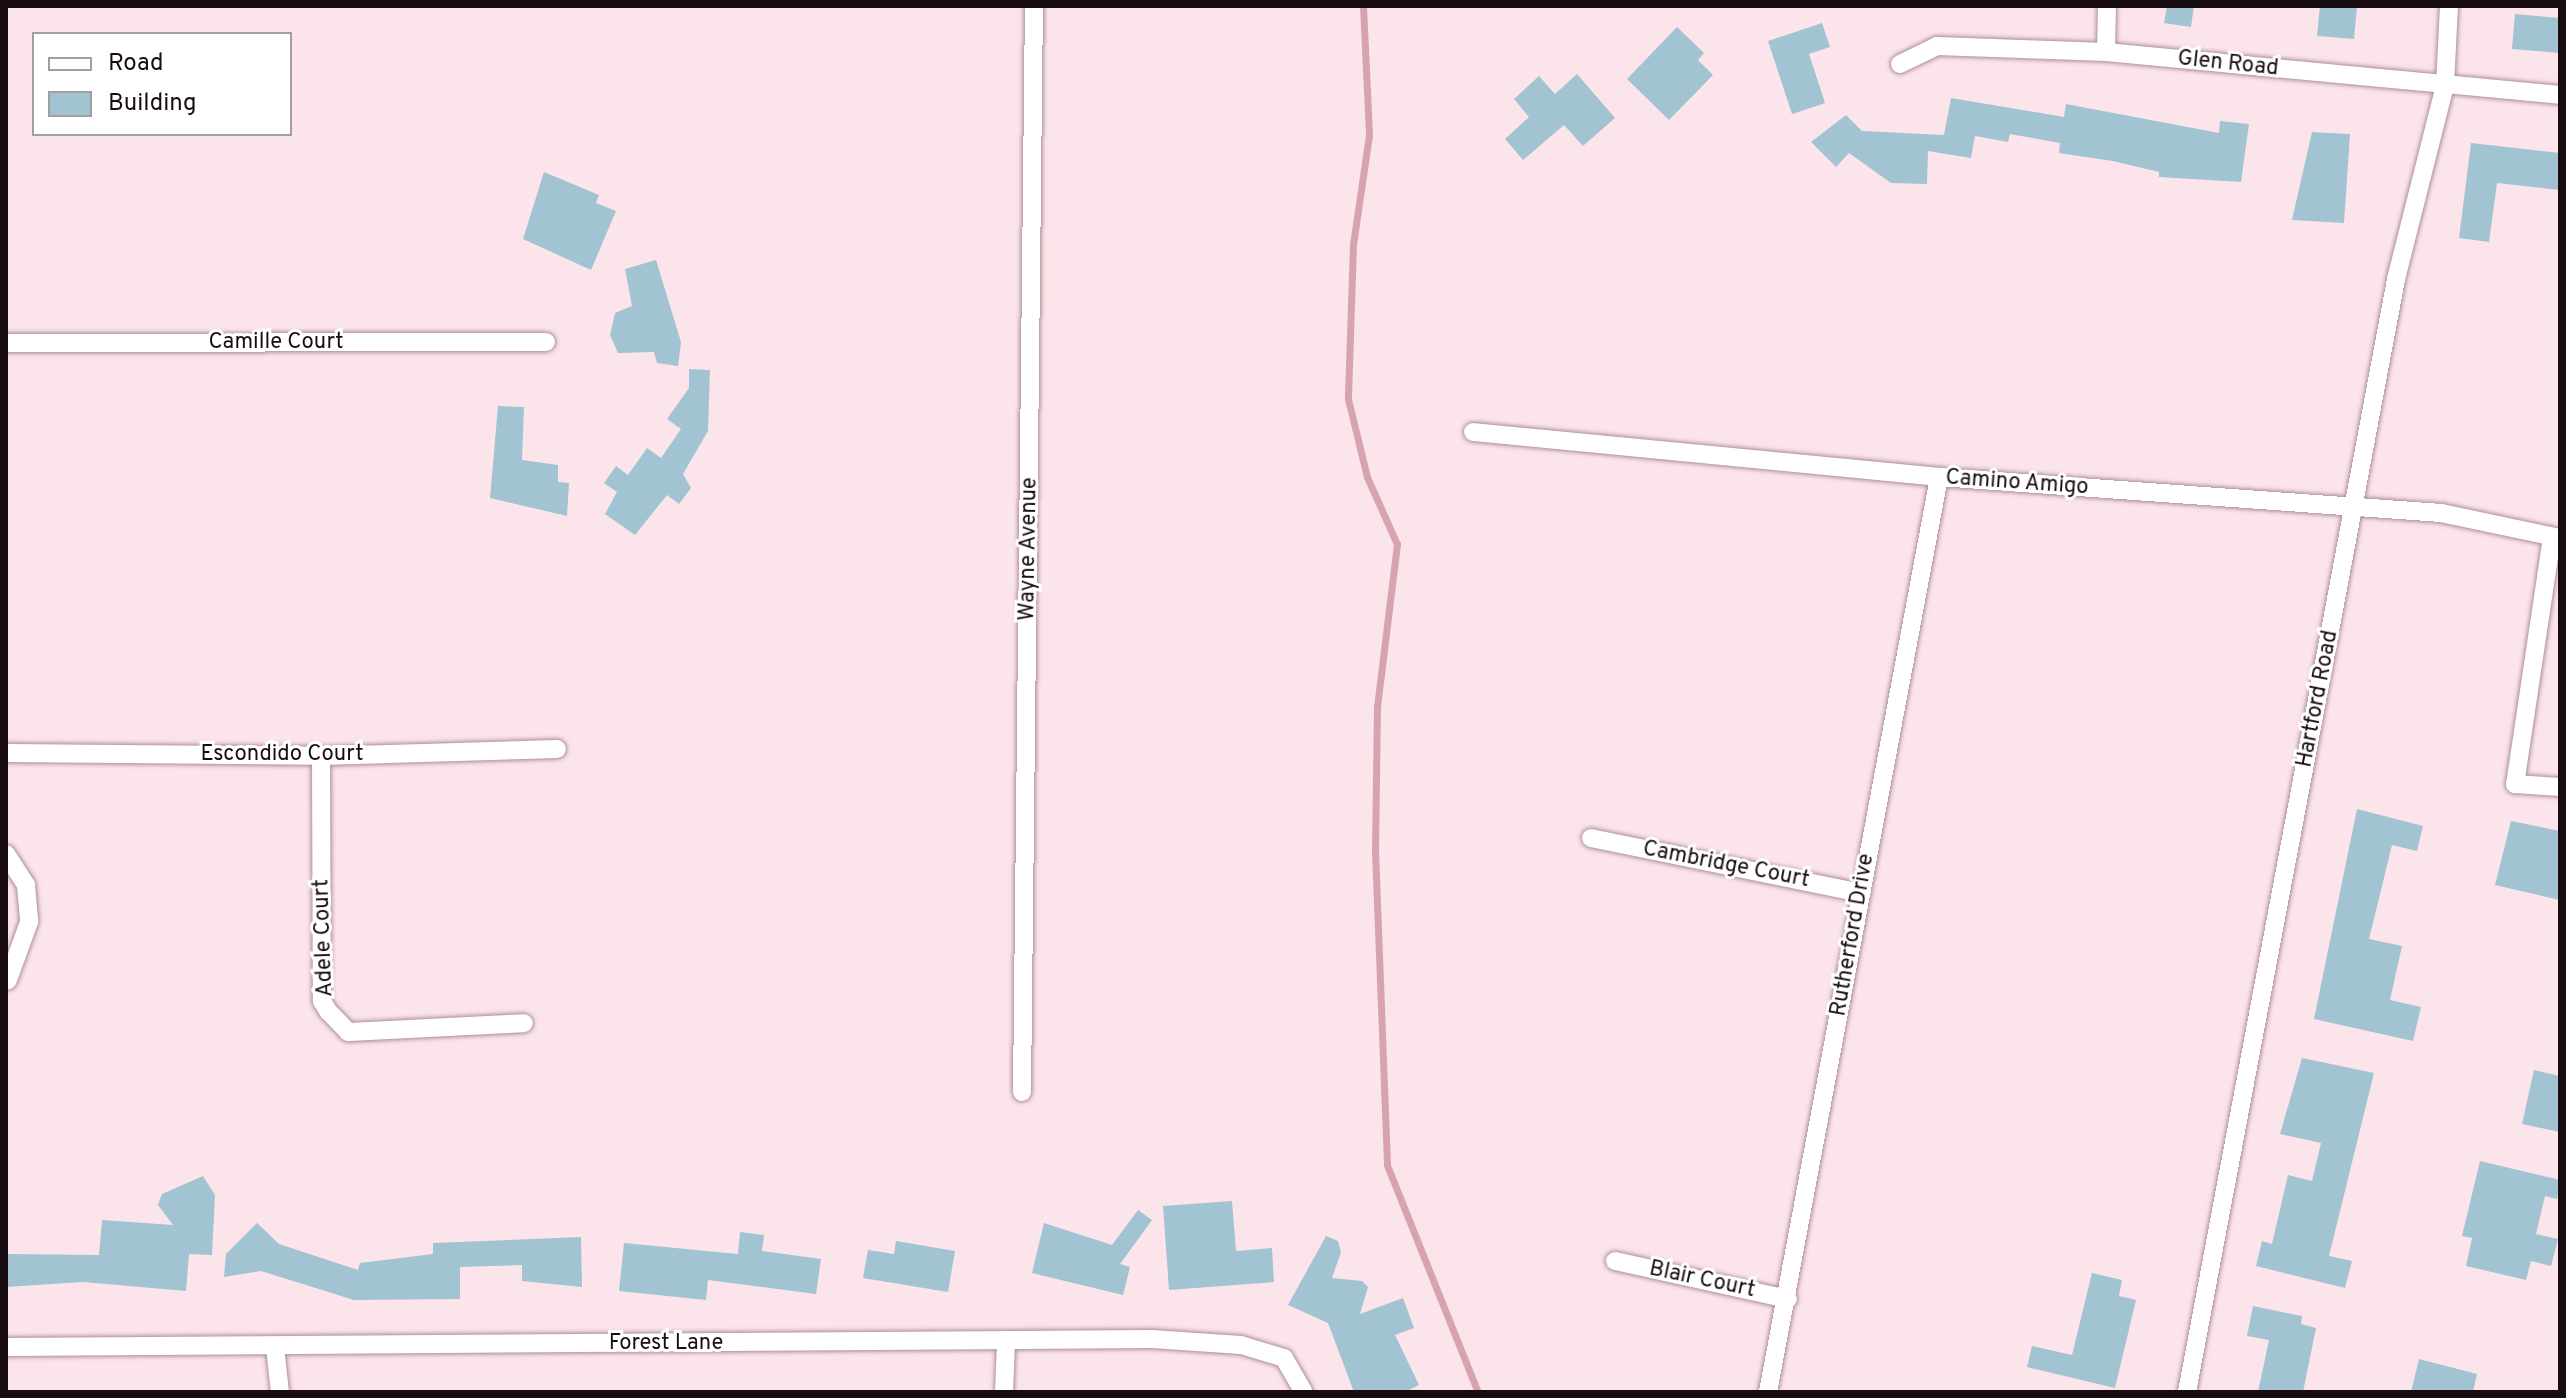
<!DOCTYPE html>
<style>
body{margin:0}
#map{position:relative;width:2566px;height:1398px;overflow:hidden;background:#fbe5ea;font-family:Overpass,sans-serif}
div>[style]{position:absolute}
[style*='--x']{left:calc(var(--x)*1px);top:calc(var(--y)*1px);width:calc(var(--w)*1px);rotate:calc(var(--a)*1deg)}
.stream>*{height:7px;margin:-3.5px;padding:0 3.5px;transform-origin:3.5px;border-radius:3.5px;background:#d8a3b1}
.building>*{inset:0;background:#a1c3d2}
.roads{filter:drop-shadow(0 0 2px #af8e96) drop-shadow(0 0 2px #af8e96)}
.minor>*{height:18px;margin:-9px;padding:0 9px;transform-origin:9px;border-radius:9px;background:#fff}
span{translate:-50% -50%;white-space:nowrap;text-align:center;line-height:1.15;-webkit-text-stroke:6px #fff;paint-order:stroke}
.street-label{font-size:22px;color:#180c10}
.frame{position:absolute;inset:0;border:8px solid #180c10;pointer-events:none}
.legend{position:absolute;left:32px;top:32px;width:260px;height:104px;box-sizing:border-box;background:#fff;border:2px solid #a39e9f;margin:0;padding:10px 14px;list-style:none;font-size:24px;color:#180c10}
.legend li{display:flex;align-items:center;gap:16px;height:40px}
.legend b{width:40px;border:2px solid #a39e9f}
</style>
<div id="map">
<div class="stream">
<i style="--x:1363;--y:6;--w:129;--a:87.3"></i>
<i style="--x:1369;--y:135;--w:111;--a:98.3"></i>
<i style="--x:1353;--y:245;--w:154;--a:91.9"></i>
<i style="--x:1348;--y:399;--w:80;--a:76.3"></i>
<i style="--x:1367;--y:477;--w:73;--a:65.9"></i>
<i style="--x:1397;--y:544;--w:163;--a:97"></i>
<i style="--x:1377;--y:706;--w:145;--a:90.8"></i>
<i style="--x:1375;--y:851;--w:314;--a:87.8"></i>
<i style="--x:1387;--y:1165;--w:245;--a:68.2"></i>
</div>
<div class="building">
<i style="clip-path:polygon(2167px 6px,2194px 6px,2191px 27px,2164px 23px)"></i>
<i style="clip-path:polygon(2320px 6px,2357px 6px,2354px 39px,2317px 36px)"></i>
<i style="clip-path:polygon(2515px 14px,2560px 18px,2560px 53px,2512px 49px)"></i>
<i style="clip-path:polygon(1822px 23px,1830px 47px,1809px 54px,1825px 103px,1792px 114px,1768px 41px)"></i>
<i style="clip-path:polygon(1677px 27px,1704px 53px,1698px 60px,1713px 75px,1669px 120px,1627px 79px)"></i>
<i style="clip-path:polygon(1577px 74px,1615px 118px,1583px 146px,1564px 125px,1523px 160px,1505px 139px,1529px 117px,1514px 99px,1539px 76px,1555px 94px)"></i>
<i style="clip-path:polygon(1951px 98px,2064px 117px,2066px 104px,2219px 133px,2220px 121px,2249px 124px,2241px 182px,2159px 177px,2159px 172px,2113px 161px,2059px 153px,2060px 143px,2010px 134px,2008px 142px,1975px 136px,1971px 158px,1928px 151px,1927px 184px,1891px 183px,1849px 153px,1836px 167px,1811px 142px,1846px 115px,1862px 131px,1944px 135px)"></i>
<i style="clip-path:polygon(2312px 132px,2350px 134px,2344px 223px,2292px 220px)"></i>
<i style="clip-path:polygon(2471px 143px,2560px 153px,2560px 190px,2497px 183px,2489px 242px,2459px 238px)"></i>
<i style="clip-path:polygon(544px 172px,599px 195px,596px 203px,616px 211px,591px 270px,523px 239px)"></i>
<i style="clip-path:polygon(656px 260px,681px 342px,678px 366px,657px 363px,654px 352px,618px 353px,610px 335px,615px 313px,632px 306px,625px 269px)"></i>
<i style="clip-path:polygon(689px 369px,710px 370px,708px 431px,683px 474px,691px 488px,679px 504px,667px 495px,635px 535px,605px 514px,617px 492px,604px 483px,616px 466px,628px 475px,647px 448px,661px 458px,681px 429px,667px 419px,689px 388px)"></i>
<i style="clip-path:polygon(498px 406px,524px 407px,522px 460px,558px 465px,558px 482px,569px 483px,567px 516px,490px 498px)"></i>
<i style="clip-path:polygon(2357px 809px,2423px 826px,2417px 851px,2392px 845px,2369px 939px,2402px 946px,2390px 1000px,2421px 1007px,2413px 1041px,2314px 1019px)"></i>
<i style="clip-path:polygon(2511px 821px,2560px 831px,2560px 900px,2495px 885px)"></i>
<i style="clip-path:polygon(2302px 1058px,2374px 1073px,2329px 1256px,2352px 1261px,2345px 1288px,2256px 1266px,2262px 1241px,2272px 1244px,2288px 1175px,2312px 1181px,2321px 1143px,2280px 1134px)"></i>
<i style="clip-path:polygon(2534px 1070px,2560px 1076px,2560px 1132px,2522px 1124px)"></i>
<i style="clip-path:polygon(2480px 1161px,2560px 1180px,2557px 1199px,2545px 1196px,2536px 1234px,2558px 1239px,2551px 1266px,2531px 1261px,2526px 1280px,2466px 1266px,2472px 1238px,2462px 1236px)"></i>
<i style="clip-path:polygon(203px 1176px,215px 1195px,212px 1255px,189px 1254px,186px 1291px,83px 1282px,6px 1287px,6px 1254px,99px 1255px,102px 1220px,173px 1225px,158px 1205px,162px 1194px)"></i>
<i style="clip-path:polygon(1232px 1201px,1236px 1251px,1272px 1248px,1274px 1282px,1169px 1290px,1163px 1206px)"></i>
<i style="clip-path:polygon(1138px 1210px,1152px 1220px,1120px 1264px,1130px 1267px,1123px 1295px,1032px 1273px,1044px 1223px,1112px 1245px)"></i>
<i style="clip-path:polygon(257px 1223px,279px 1244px,358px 1270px,360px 1263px,433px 1254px,433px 1243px,581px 1237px,582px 1287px,522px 1281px,522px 1265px,460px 1267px,460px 1299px,354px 1300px,261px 1271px,224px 1277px,226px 1254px)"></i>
<i style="clip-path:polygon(740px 1232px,764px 1235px,762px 1251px,821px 1259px,816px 1294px,708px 1280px,706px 1300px,619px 1291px,624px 1243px,738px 1254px)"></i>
<i style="clip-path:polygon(1326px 1236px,1338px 1241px,1341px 1252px,1332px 1278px,1362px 1281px,1368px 1287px,1360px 1314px,1403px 1298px,1414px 1328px,1395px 1335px,1419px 1385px,1405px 1392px,1354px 1392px,1328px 1323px,1288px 1305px)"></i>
<i style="clip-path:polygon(896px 1241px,955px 1251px,948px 1292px,863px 1278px,868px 1250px,894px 1254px)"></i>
<i style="clip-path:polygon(2092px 1273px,2122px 1280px,2119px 1296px,2136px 1300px,2115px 1388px,2027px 1367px,2032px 1346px,2072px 1355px)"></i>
<i style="clip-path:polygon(2253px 1306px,2302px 1316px,2301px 1324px,2316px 1328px,2303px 1392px,2258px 1392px,2269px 1340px,2247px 1336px)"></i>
<i style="clip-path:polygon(2419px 1359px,2477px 1374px,2473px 1392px,2411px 1392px)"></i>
</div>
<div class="roads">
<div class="minor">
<i style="--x:2106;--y:52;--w:46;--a:-88.8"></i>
<i style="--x:1900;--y:64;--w:41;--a:-25.9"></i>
<i style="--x:1937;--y:46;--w:169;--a:2"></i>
<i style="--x:2106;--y:52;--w:456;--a:5.4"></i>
<i style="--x:6;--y:343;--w:540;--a:-0.11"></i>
<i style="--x:1473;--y:432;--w:468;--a:5.5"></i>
<i style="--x:1939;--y:477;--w:503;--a:4.1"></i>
<i style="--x:2441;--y:513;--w:122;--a:11.9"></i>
<i style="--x:2552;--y:537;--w:250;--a:98.5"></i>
<i style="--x:2515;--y:784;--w:45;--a:3.8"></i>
<i style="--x:6;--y:753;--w:315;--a:0.5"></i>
<i style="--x:321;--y:756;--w:236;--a:-1.7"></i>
<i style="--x:321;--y:756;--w:245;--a:89.8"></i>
<i style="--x:322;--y:1001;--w:12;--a:59"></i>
<i style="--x:328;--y:1011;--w:29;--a:46"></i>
<i style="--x:348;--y:1032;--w:176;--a:-2.9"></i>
<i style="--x:1591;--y:838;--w:276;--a:11.5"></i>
<i style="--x:6;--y:854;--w:37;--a:57"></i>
<i style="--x:26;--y:885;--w:37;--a:85"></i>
<i style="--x:29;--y:922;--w:62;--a:109.9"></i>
<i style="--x:1022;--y:1092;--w:1086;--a:-89.37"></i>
<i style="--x:1615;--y:1261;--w:177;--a:12.4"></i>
<i style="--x:6;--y:1347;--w:1146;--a:-0.4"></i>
<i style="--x:1152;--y:1339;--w:89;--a:3.9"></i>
<i style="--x:1241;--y:1345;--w:45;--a:16.8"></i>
<i style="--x:1284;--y:1358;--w:39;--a:60"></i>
<i style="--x:275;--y:1347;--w:45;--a:83.7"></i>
<i style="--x:1004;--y:1392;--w:50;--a:-87.7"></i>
<i style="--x:1768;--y:1392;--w:931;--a:-79.41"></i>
<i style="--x:2187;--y:1392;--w:1132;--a:-79.36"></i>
<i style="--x:2396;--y:279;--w:200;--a:-75.8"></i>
<i style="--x:2445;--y:85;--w:79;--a:-87.1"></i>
</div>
</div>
<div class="street-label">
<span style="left:2228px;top:64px;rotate:6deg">Glen Road</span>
<span style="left:276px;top:343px">Camille Court</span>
<span style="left:2017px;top:483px;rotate:4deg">Camino Amigo</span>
<span style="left:1029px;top:549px;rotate:-89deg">Wayne Avenue</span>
<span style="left:2318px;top:699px;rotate:-79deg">Hartford Road</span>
<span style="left:282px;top:755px">Escondido Court</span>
<span style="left:1726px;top:865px;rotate:11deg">Cambridge Court</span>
<span style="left:1853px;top:935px;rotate:-80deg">Rutherford Drive</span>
<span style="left:324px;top:938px;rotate:-92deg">Adele Court</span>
<span style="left:1702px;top:1280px;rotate:12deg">Blair Court</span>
<span style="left:666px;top:1344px">Forest Lane</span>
</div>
<div class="frame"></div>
<ul class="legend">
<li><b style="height:10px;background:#fff"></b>Road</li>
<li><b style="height:22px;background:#a1c3d2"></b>Building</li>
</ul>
</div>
